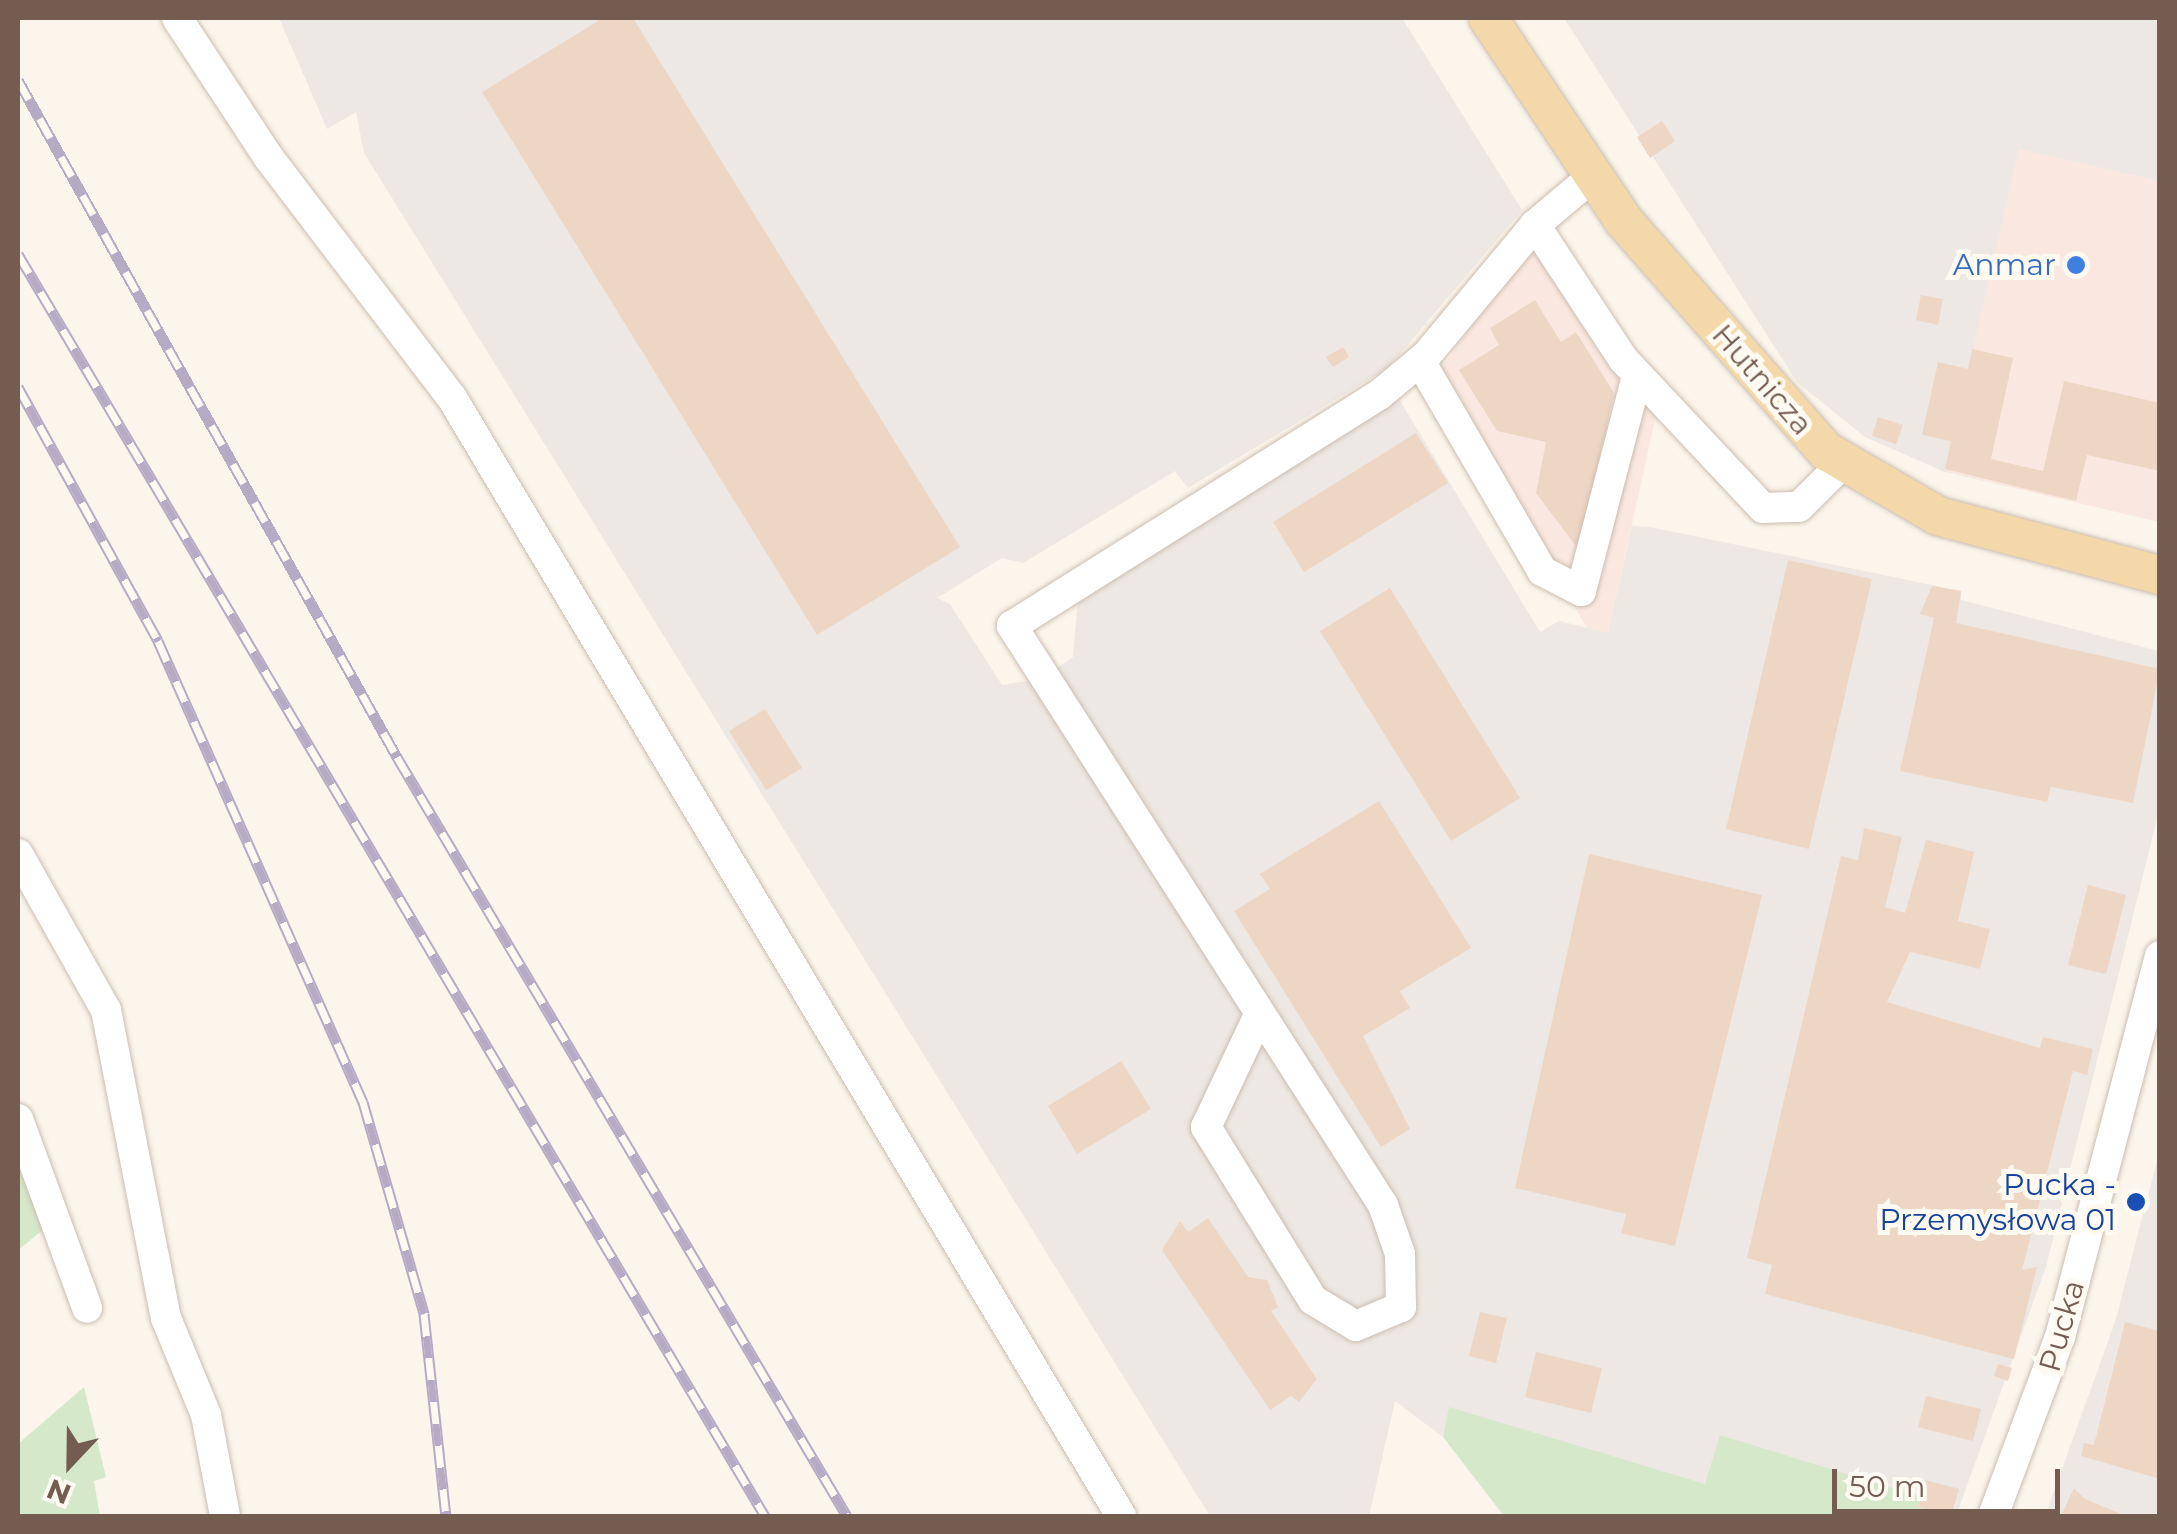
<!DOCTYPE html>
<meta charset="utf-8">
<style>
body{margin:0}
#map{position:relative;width:2177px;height:1534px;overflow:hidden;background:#fbf5eb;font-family:Montserrat,sans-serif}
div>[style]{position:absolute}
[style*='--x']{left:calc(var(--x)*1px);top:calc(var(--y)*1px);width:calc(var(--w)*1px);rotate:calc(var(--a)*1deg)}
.commercial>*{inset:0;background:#fae8e0}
.industrial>*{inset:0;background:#ede8e3}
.green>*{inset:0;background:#d5e8ca}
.building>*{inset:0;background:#eed6c5}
.roads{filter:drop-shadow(0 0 2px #ccbdb1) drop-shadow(0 0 2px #ccbdb1)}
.minor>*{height:30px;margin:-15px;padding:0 15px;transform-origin:15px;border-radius:15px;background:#fff}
.major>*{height:38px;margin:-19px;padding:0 19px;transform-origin:19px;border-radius:19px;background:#f3d9aa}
.rail>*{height:11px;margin-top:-5.5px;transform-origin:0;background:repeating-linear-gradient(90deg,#fef9f1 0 22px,#b8a9c5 0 44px);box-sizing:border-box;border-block:2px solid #b8a9c5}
.dots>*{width:28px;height:28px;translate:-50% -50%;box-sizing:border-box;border:5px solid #fef9f1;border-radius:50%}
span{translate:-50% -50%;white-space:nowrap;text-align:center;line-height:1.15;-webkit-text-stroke:10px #fef9f1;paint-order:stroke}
.shop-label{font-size:30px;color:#366cbe}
.right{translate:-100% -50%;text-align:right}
.street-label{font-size:30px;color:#745d50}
.transit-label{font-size:30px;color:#164399}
.frame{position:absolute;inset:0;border:20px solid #745d50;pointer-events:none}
.north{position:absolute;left:20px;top:1414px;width:100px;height:100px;-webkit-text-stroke:8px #fef9f1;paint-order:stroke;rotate:202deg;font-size:28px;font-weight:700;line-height:40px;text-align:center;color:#745d50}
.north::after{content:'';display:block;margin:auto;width:35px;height:45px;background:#745d50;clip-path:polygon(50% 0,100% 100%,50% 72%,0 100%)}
.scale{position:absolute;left:1832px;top:1469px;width:228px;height:45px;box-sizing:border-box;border:5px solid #745d50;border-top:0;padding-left:12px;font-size:30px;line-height:35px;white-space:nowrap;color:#745d50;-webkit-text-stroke:8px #fef9f1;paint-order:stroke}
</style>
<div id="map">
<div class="commercial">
<i style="clip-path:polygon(2019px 148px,2159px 181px,2159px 522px,1945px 472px)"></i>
<i style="clip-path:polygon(1544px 245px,1656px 415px,1608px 633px,1587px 628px,1438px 374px,1513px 268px)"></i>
</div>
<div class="industrial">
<i style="clip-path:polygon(279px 18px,1402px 18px,1522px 210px,1388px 368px,1188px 488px,1175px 471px,1023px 563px,1002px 558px,937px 598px,950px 604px,1002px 685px,1041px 679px,1073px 657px,1078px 598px,1399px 399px,1540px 632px,1559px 621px,1608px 633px,1632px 526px,1650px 527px,1961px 591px,1961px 600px,2159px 651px,2159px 811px,2046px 1267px,1956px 1516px,1721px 1435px,1705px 1485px,1450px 1408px,1443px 1437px,1395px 1401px,1369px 1516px,1210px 1516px,364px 153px,356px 112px,327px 129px)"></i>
<i style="clip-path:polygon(1564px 18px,2159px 18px,2159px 181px,2019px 149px,1945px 472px,1865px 437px,1797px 382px)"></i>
<i style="clip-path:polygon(2159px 1153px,2159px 1516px,2045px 1516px,2115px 1322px)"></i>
</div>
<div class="green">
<i style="clip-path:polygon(18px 1147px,48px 1226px,18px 1250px)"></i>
<i style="clip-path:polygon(84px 1387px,106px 1477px,94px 1481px,100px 1516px,18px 1516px,18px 1444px)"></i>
<i style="clip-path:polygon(1449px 1407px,1705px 1484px,1720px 1435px,1921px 1497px,1918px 1507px,1953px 1516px,1504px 1516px,1443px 1437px)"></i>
</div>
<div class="building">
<i style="clip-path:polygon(603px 18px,633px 18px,960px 547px,817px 635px,482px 92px)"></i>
<i style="clip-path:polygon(1662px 121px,1675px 141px,1650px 158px,1637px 137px)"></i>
<i style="clip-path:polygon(1921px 295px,1943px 299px,1938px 325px,1916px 320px)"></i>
<i style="clip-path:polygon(1535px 300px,1561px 342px,1576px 332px,1614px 393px,1579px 550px,1536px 493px,1546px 442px,1497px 431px,1459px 370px,1499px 345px,1490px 328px)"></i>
<i style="clip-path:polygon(1343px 347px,1349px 357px,1333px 367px,1326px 357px)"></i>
<i style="clip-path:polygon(1972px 349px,2013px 358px,1991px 459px,2043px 471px,2064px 381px,2160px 403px,2160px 471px,2087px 455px,2076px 501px,1945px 469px,1951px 441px,1922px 435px,1938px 362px,1968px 369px)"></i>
<i style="clip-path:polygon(1878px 417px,1903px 425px,1896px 444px,1872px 436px)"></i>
<i style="clip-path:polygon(1416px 433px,1448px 483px,1304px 572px,1273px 522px)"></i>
<i style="clip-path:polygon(1788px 560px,1872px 579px,1809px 849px,1726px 829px)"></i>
<i style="clip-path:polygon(1932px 586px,1961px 591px,1956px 623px,2160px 669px,2133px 803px,2051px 787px,2047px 802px,1900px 771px,1934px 618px,1920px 614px)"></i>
<i style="clip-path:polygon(1390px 588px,1520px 798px,1451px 841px,1320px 631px)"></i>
<i style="clip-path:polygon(765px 709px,802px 768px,766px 790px,729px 731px)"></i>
<i style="clip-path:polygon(1379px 801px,1471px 948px,1400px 991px,1410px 1008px,1363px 1036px,1410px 1129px,1381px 1147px,1234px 911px,1270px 889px,1260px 874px)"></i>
<i style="clip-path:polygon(1864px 828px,1902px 837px,1885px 907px,1905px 913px,1926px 840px,1974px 852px,1958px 921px,1990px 929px,1980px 969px,1910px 952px,1887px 1002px,2040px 1048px,2043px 1037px,2093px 1049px,2087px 1075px,2073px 1071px,2022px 1270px,2037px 1267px,2014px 1359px,1765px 1294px,1772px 1265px,1747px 1258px,1841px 856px,1858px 860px)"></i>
<i style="clip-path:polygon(1589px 854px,1762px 895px,1675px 1246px,1621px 1233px,1626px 1214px,1515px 1188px)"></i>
<i style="clip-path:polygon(2088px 885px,2126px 895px,2106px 974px,2068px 965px)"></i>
<i style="clip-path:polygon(1121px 1061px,1151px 1109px,1077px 1154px,1048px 1106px)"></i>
<i style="clip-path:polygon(1208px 1218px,1248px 1277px,1267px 1280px,1278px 1307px,1271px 1311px,1317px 1379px,1299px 1402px,1291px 1396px,1270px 1410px,1162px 1250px,1180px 1221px,1188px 1232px)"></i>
<i style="clip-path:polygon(1480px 1312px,1507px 1318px,1496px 1363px,1469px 1356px)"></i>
<i style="clip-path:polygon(2125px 1322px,2160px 1331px,2160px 1479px,2081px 1456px,2084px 1443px,2094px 1445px)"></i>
<i style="clip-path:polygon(1536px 1352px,1602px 1368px,1591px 1413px,1525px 1397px)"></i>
<i style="clip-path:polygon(1998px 1364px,2012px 1368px,2008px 1381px,1994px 1376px)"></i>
<i style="clip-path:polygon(1926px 1396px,1981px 1409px,1973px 1441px,1918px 1427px)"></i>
<i style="clip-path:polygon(1925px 1480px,1959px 1489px,1951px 1516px,1918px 1507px)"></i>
<i style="clip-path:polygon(2074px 1488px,2085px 1499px,2126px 1516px,2061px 1516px)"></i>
</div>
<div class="roads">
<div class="minor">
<i style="--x:177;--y:18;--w:168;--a:56.7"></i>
<i style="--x:269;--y:158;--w:302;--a:52.7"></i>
<i style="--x:452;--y:398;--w:1303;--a:59.1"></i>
<i style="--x:1535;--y:225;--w:160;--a:56.7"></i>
<i style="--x:1623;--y:359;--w:204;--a:46.8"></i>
<i style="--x:1763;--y:508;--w:36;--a:-2"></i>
<i style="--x:1799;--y:507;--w:61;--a:-45"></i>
<i style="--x:1420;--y:361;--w:243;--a:59.8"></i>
<i style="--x:1542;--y:571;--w:44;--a:27.1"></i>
<i style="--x:1581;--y:591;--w:222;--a:-75.4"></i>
<i style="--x:18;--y:854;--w:179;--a:60.6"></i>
<i style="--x:106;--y:1010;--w:314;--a:79"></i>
<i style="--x:166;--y:1318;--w:105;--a:67.6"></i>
<i style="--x:206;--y:1415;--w:103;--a:79.3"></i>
<i style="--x:1259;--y:1015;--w:124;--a:115.3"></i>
<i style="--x:1206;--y:1127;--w:203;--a:58.3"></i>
<i style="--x:1313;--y:1300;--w:50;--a:31.2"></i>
<i style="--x:1356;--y:1326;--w:49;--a:-22.9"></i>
<i style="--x:1401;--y:1307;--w:53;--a:-91.1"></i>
<i style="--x:1400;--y:1254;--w:52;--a:-109.1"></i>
<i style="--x:1383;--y:1205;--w:688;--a:-122.65"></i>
<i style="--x:1012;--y:626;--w:434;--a:-32.2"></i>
<i style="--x:1379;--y:395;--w:61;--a:-39.7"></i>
<i style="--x:1426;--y:356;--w:170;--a:-50.2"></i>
<i style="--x:1535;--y:225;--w:76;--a:-40.2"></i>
<i style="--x:18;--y:1119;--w:201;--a:69.9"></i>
<i style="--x:1993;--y:1516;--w:191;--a:-69.5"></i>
<i style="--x:2060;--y:1337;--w:394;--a:-75.3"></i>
</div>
<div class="major">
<i style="--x:1488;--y:18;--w:243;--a:56.2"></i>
<i style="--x:1623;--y:220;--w:308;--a:48.7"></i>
<i style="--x:1826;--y:451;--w:129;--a:30.1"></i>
<i style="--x:1938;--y:516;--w:230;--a:14.9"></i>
</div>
</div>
<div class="rail">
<i style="--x:18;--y:80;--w:776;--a:60.76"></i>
<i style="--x:397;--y:757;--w:882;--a:59.34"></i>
<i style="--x:18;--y:254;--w:1467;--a:59.38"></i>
<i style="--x:18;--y:387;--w:290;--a:61.1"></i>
<i style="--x:158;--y:641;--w:505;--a:66.03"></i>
<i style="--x:363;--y:1102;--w:221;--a:73.9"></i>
<i style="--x:424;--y:1314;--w:203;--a:83.8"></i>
</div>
<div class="dots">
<i style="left:2076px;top:265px;background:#3f7fe0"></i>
<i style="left:2136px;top:1202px;background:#1a4fb4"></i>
</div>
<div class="shop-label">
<span class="right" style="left:2056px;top:265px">Anmar</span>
</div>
<div class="street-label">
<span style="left:1762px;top:380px;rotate:49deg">Hutnicza</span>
<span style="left:2062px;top:1326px;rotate:-74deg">Pucka</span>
</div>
<div class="transit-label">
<span class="right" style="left:2116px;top:1202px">Pucka -<br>Przemysłowa 01</span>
</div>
<div class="frame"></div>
<div class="north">N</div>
<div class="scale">50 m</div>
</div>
